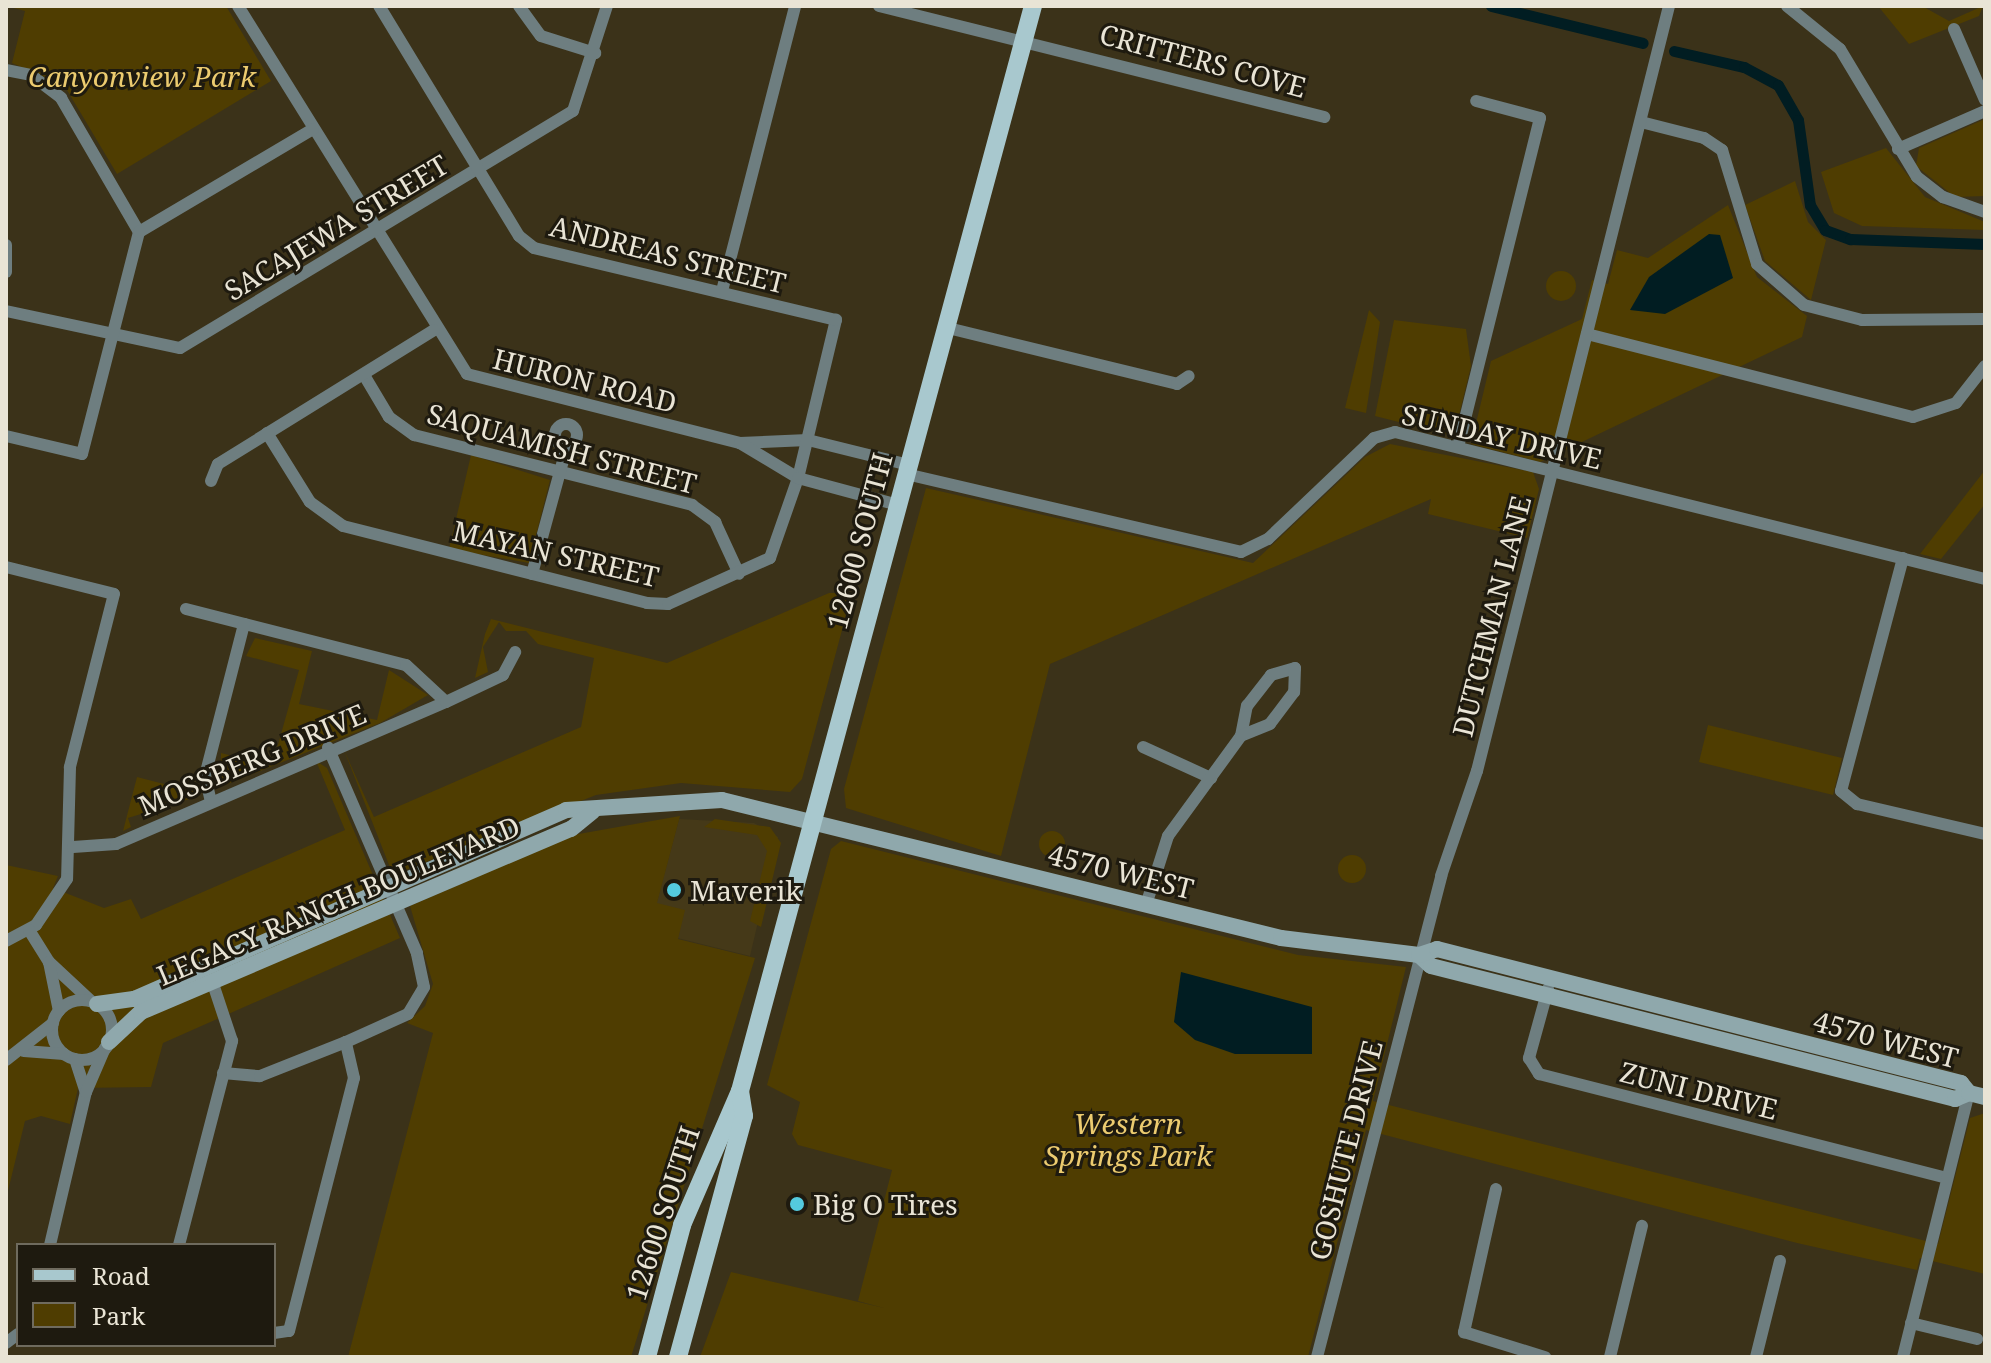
<!DOCTYPE html>
<style>
body{margin:0}
#map{position:relative;width:1991px;height:1363px;overflow:hidden;background:#3b3219;font-family:"Noto Serif",serif}
div>[style]{position:absolute}
[style*='--x']{left:calc(var(--x)*1px);top:calc(var(--y)*1px);width:calc(var(--w)*1px);rotate:calc(var(--a)*1deg)}
.built>*{inset:0;background:#453918}
.green>*{inset:0;background:#4f3d01}
.round{border-radius:50%}
.water>*{inset:0;background:#011d22}
.canal>*{height:11px;margin:-5.5px;padding:0 5.5px;transform-origin:5.5px;border-radius:5.5px;background:#011d22}
.street>*{height:12px;margin:-6px;padding:0 6px;transform-origin:6px;border-radius:6px;background:#6e7e80}
.street>.ring{margin:-6px;padding:0;box-sizing:content-box;background:none;border:12px solid #6e7e80;border-radius:50%}
.secondary>*{height:16px;margin:-8px;padding:0 8px;transform-origin:8px;border-radius:8px;background:#8fa8ac}
.primary>*{height:18px;margin:-9px;padding:0 9px;transform-origin:9px;border-radius:9px;background:#a8c8ce}
.dots>*{width:22px;height:22px;translate:-50% -50%;box-sizing:border-box;border:4px solid #1e1a0f;border-radius:50%}
span{translate:-50% -50%;white-space:nowrap;text-align:center;line-height:1.15;-webkit-text-stroke:6px #1e1a0f;paint-order:stroke}
.street-label{font-size:28px;color:#e9e4d5}
.park-label{font-size:28px;color:#eccb6f;font-style:italic}
.poi-label{font-size:28px;color:#e9e4d5}
.left{translate:0 -50%;text-align:left}
.frame{position:absolute;inset:0;border:8px solid #e9e4d5;pointer-events:none}
.legend{position:absolute;left:16px;top:1243px;width:260px;height:104px;box-sizing:border-box;background:#1e1a0f;border:2px solid #6f6b5e;margin:0;padding:10px 14px;list-style:none;font-size:24px;color:#e9e4d5}
.legend li{display:flex;align-items:center;gap:16px;height:40px}
.legend b{width:40px;border:2px solid #6f6b5e}
</style>
<div id="map">
<div class="built">
<i style="clip-path:polygon(679px 819px,754px 823px,778px 837px,750px 956px,649px 931px)"></i>
</div>
<div class="green">
<i style="clip-path:polygon(6px 6px,226px 6px,271px 81px,117px 174px,64px 85px,12px 63px,25px 11px)"></i>
<i style="clip-path:polygon(1878px 6px,1922px 6px,1949px 21px,1983px 6px,1979px 16px,1909px 44px)"></i>
<i style="clip-path:polygon(1985px 119px,1985px 196px,1955px 197px,1916px 166px,1919px 148px)"></i>
<i style="clip-path:polygon(1886px 148px,1925px 197px,1985px 222px,1985px 230px,1862px 226px,1834px 213px,1821px 172px)"></i>
<i style="clip-path:polygon(1795px 181px,1808px 222px,1826px 240px,1811px 300px,1765px 261px,1745px 205px)"></i>
<i style="clip-path:polygon(1728px 205px,1757px 277px,1807px 316px,1802px 337px,1540px 462px,1471px 444px,1491px 361px,1582px 319px,1592px 280px,1608px 284px,1617px 250px,1648px 258px)"></i>
<i class="round" style="left:1546px;top:271px;width:30px;height:30px"></i>
<i style="clip-path:polygon(1369px 310px,1380px 322px,1366px 413px,1345px 408px)"></i>
<i style="clip-path:polygon(1394px 320px,1466px 329px,1471px 366px,1454px 436px,1375px 416px)"></i>
<i style="clip-path:polygon(1390px 444px,1533px 472px,1539px 489px,1527px 538px,1428px 514px,1431px 499px,1050px 664px,1001px 856px,846px 808px,844px 789px,926px 488px,1253px 563px,1365px 457px)"></i>
<i style="clip-path:polygon(471px 455px,550px 480px,529px 563px,449px 549px)"></i>
<i style="clip-path:polygon(1985px 470px,1985px 504px,1941px 559px,1920px 554px)"></i>
<i style="clip-path:polygon(829px 593px,852px 593px,802px 779px,790px 792px,681px 783px,596px 795px,403px 871px,391px 870px,344px 750px,374px 817px,581px 727px,594px 658px,538px 644px,526px 631px,506px 631px,499px 622px,483px 647px,488px 672px,475px 678px,485px 634px,491px 619px,667px 663px)"></i>
<i style="clip-path:polygon(255px 638px,312px 651px,299px 704px,377px 720px,389px 670px,428px 695px,380px 723px,220px 787px,221px 753px,272px 766px,299px 670px,246px 656px)"></i>
<i style="clip-path:polygon(1708px 725px,1842px 758px,1833px 795px,1699px 762px)"></i>
<i style="clip-path:polygon(316px 761px,327px 768px,400px 938px,163px 1043px,151px 1087px,78px 1088px,70px 1124px,41px 1116px,25px 1121px,6px 1199px,6px 865px,58px 876px,53px 888px,104px 908px,131px 899px,141px 919px,345px 830px)"></i>
<i style="clip-path:polygon(137px 777px,199px 793px,199px 796px,128px 818px,131px 827px,123px 831px)"></i>
<i style="clip-path:polygon(680px 816px,657px 903px,685px 910px,678px 939px,755px 958px,631px 1357px,348px 1357px,433px 1033px,407px 1023px,425px 1006px,433px 984px,410px 906px,573px 835px)"></i>
<i style="clip-path:polygon(715px 819px,770px 827px,781px 843px,761px 927px,750px 921px,767px 851px,757px 835px,704px 827px)"></i>
<i class="round" style="left:1039px;top:831px;width:26px;height:26px"></i>
<i style="clip-path:polygon(841px 841px,1298px 955px,1406px 967px,1373px 1101px,1938px 1244px,1970px 1118px,1985px 1113px,1985px 1274px,1920px 1258px,1917px 1270px,1797px 1243px,1366px 1130px,1308px 1357px,700px 1357px,731px 1272px,884px 1308px,858px 1301px,892px 1170px,798px 1145px,792px 1134px,800px 1102px,767px 1085px,831px 849px)"></i>
<i class="round" style="left:1338px;top:855px;width:28px;height:28px"></i>
</div>
<div class="water">
<i style="clip-path:polygon(1709px 234px,1720px 235px,1733px 278px,1665px 314px,1630px 310px,1649px 277px)"></i>
<i style="clip-path:polygon(1181px 972px,1312px 1007px,1312px 1054px,1235px 1054px,1195px 1040px,1174px 1022px)"></i>
</div>
<div class="canal">
<i style="--x:1491;--y:6;--w:156;--a:13.7"></i>
<i style="--x:1674;--y:51;--w:72;--a:12.9"></i>
<i style="--x:1744;--y:67;--w:38;--a:28"></i>
<i style="--x:1778;--y:85;--w:40;--a:60.3"></i>
<i style="--x:1798;--y:120;--w:86;--a:82"></i>
<i style="--x:1810;--y:205;--w:29;--a:59"></i>
<i style="--x:1825;--y:230;--w:27;--a:20"></i>
<i style="--x:1850;--y:239;--w:135;--a:2.1"></i>
</div>
<div class="street">
<i style="--x:238;--y:6;--w:433;--a:58.1"></i>
<i style="--x:467;--y:374;--w:282;--a:14.2"></i>
<i style="--x:740;--y:443;--w:68;--a:-2.5"></i>
<i style="--x:808;--y:440;--w:104;--a:13.9"></i>
<i style="--x:519;--y:6;--w:37;--a:54"></i>
<i style="--x:541;--y:36;--w:57;--a:17.5"></i>
<i style="--x:879;--y:6;--w:459;--a:14"></i>
<i style="--x:1787;--y:6;--w:68;--a:39.1"></i>
<i style="--x:1840;--y:49;--w:149;--a:59"></i>
<i style="--x:1917;--y:177;--w:33;--a:38"></i>
<i style="--x:1943;--y:197;--w:45;--a:19.7"></i>
<i style="--x:1954;--y:29;--w:77;--a:66.4"></i>
<i style="--x:6;--y:70;--w:25;--a:11"></i>
<i style="--x:31;--y:75;--w:38;--a:37"></i>
<i style="--x:61;--y:98;--w:155;--a:59.8"></i>
<i style="--x:1641;--y:122;--w:65;--a:14.3"></i>
<i style="--x:1704;--y:138;--w:22;--a:34"></i>
<i style="--x:1722;--y:150;--w:119;--a:72.9"></i>
<i style="--x:1757;--y:264;--w:62;--a:41.1"></i>
<i style="--x:1804;--y:305;--w:60;--a:14.5"></i>
<i style="--x:1862;--y:320;--w:123;--a:-0.5"></i>
<i style="--x:1898;--y:149;--w:95;--a:-23.6"></i>
<i style="--x:6;--y:245;--w:27;--a:90"></i>
<i style="--x:722;--y:291;--w:294;--a:-75.6"></i>
<i style="--x:6;--y:311;--w:178;--a:12"></i>
<i style="--x:180;--y:348;--w:459;--a:-31.1"></i>
<i style="--x:573;--y:111;--w:110;--a:-72.1"></i>
<i style="--x:948;--y:328;--w:236;--a:13.7"></i>
<i style="--x:1177;--y:384;--w:14;--a:-34"></i>
<i style="--x:1587;--y:334;--w:336;--a:14.3"></i>
<i style="--x:1913;--y:417;--w:45;--a:-18"></i>
<i style="--x:1956;--y:403;--w:47;--a:-51.9"></i>
<i style="--x:364;--y:375;--w:49;--a:59.2"></i>
<i style="--x:389;--y:417;--w:31;--a:36"></i>
<i style="--x:414;--y:435;--w:287;--a:14.1"></i>
<i style="--x:692;--y:505;--w:29;--a:36"></i>
<i style="--x:715;--y:522;--w:57;--a:65.2"></i>
<i class="ring" style="left:555px;top:424px;width:10px;height:10px"></i>
<i style="--x:267;--y:433;--w:81;--a:58.1"></i>
<i style="--x:310;--y:502;--w:41;--a:36"></i>
<i style="--x:343;--y:526;--w:314;--a:14.2"></i>
<i style="--x:647;--y:603;--w:21;--a:3"></i>
<i style="--x:668;--y:604;--w:112;--a:-24.3"></i>
<i style="--x:770;--y:558;--w:85;--a:-70.7"></i>
<i style="--x:798;--y:478;--w:163;--a:-76.5"></i>
<i style="--x:836;--y:320;--w:310;--a:-166.6"></i>
<i style="--x:534;--y:248;--w:19;--a:-141"></i>
<i style="--x:519;--y:236;--w:269;--a:-121.3"></i>
<i style="--x:6;--y:436;--w:78;--a:13.3"></i>
<i style="--x:82;--y:454;--w:229;--a:-75.6"></i>
<i style="--x:139;--y:232;--w:202;--a:-30.6"></i>
<i style="--x:740;--y:443;--w:68;--a:31.1"></i>
<i style="--x:798;--y:478;--w:104;--a:15.1"></i>
<i style="--x:1458;--y:447;--w:339;--a:-76"></i>
<i style="--x:1540;--y:118;--w:66;--a:-165.1"></i>
<i style="--x:906;--y:474;--w:344;--a:13.1"></i>
<i style="--x:1241;--y:552;--w:30;--a:-26"></i>
<i style="--x:1268;--y:539;--w:146;--a:-43.6"></i>
<i style="--x:1374;--y:438;--w:22;--a:-16"></i>
<i style="--x:1395;--y:432;--w:608;--a:13.99"></i>
<i style="--x:211;--y:481;--w:18;--a:-68"></i>
<i style="--x:218;--y:464;--w:254;--a:-31.8"></i>
<i style="--x:1903;--y:558;--w:241;--a:104.9"></i>
<i style="--x:1841;--y:791;--w:21;--a:39"></i>
<i style="--x:1857;--y:804;--w:131;--a:13.2"></i>
<i style="--x:6;--y:567;--w:111;--a:14"></i>
<i style="--x:114;--y:594;--w:179;--a:104.3"></i>
<i style="--x:70;--y:767;--w:112;--a:91.5"></i>
<i style="--x:67;--y:879;--w:55;--a:124"></i>
<i style="--x:36;--y:925;--w:34;--a:152"></i>
<i style="--x:532;--y:574;--w:133;--a:-74.7"></i>
<i style="--x:186;--y:609;--w:227;--a:14.3"></i>
<i style="--x:406;--y:665;--w:54;--a:42.8"></i>
<i style="--x:1143;--y:747;--w:75;--a:24.5"></i>
<i style="--x:211;--y:802;--w:27;--a:-103"></i>
<i style="--x:205;--y:776;--w:157;--a:-75.6"></i>
<i style="--x:73;--y:847;--w:43;--a:-4"></i>
<i style="--x:116;--y:844;--w:359;--a:-23.3"></i>
<i style="--x:446;--y:702;--w:63;--a:-25.3"></i>
<i style="--x:503;--y:675;--w:26;--a:-62"></i>
<i style="--x:1146;--y:905;--w:72;--a:-72.3"></i>
<i style="--x:1168;--y:836;--w:124;--a:-53.9"></i>
<i style="--x:1241;--y:736;--w:31;--a:-79"></i>
<i style="--x:1247;--y:706;--w:39;--a:-52"></i>
<i style="--x:1271;--y:675;--w:25;--a:-16"></i>
<i style="--x:1295;--y:668;--w:24;--a:92"></i>
<i style="--x:1294;--y:692;--w:40;--a:127"></i>
<i style="--x:1270;--y:724;--w:31;--a:158"></i>
<i style="--x:29;--y:930;--w:38;--a:58"></i>
<i style="--x:49;--y:962;--w:56;--a:42.8"></i>
<i style="--x:49;--y:962;--w:50;--a:78.5"></i>
<i style="--x:1548;--y:989;--w:72;--a:105.4"></i>
<i style="--x:1529;--y:1058;--w:19;--a:58"></i>
<i style="--x:1539;--y:1074;--w:421;--a:14.3"></i>
<i class="ring" style="left:52px;top:1000px;width:48px;height:48px"></i>
<i style="--x:24;--y:1051;--w:40;--a:4.3"></i>
<i style="--x:75;--y:1059;--w:35;--a:72"></i>
<i style="--x:6;--y:1060;--w:60;--a:-38.2"></i>
<i style="--x:223;--y:1073;--w:37;--a:5"></i>
<i style="--x:260;--y:1076;--w:92;--a:-21.6"></i>
<i style="--x:346;--y:1042;--w:68;--a:-24.3"></i>
<i style="--x:408;--y:1014;--w:31;--a:-59"></i>
<i style="--x:424;--y:987;--w:35;--a:-102"></i>
<i style="--x:417;--y:953;--w:224;--a:-113.4"></i>
<i style="--x:1496;--y:1189;--w:147;--a:102.6"></i>
<i style="--x:1464;--y:1332;--w:85;--a:17.2"></i>
<i style="--x:50;--y:1245;--w:157;--a:-76.8"></i>
<i style="--x:86;--y:1092;--w:48;--a:-66.6"></i>
<i style="--x:179;--y:1245;--w:211;--a:-75.4"></i>
<i style="--x:232;--y:1041;--w:63;--a:-108.4"></i>
<i style="--x:1911;--y:1323;--w:68;--a:13.6"></i>
<i style="--x:274;--y:1333;--w:15;--a:-8"></i>
<i style="--x:289;--y:1331;--w:261;--a:-75.6"></i>
<i style="--x:354;--y:1078;--w:37;--a:-103"></i>
<i style="--x:6;--y:1343;--w:15;--a:-37"></i>
<i style="--x:1317;--y:1357;--w:497;--a:-75.5"></i>
<i style="--x:1441;--y:876;--w:111;--a:-71.1"></i>
<i style="--x:1477;--y:771;--w:789;--a:-75.91"></i>
<i style="--x:1610;--y:1357;--w:135;--a:-76.3"></i>
<i style="--x:1756;--y:1357;--w:99;--a:-76"></i>
<i style="--x:1903;--y:1357;--w:272;--a:-76"></i>
</div>
<div class="secondary">
<i style="--x:1419;--y:955;--w:16;--a:43"></i>
<i style="--x:1431;--y:966;--w:541;--a:14.24"></i>
<i style="--x:1955;--y:1099;--w:15;--a:-23"></i>
<i style="--x:97;--y:1004;--w:37;--a:-8"></i>
<i style="--x:134;--y:999;--w:472;--a:-23.6"></i>
<i style="--x:566;--y:810;--w:156;--a:-3.7"></i>
<i style="--x:722;--y:800;--w:576;--a:13.87"></i>
<i style="--x:1281;--y:938;--w:139;--a:7"></i>
<i style="--x:1419;--y:955;--w:19;--a:-18"></i>
<i style="--x:1437;--y:949;--w:541;--a:14.34"></i>
<i style="--x:1961;--y:1083;--w:13;--a:51"></i>
<i style="--x:109;--y:1042;--w:44;--a:-43.2"></i>
<i style="--x:141;--y:1012;--w:467;--a:-23.1"></i>
<i style="--x:571;--y:829;--w:28;--a:-39"></i>
<i style="--x:1969;--y:1093;--w:16;--a:14"></i>
</div>
<div class="primary">
<i style="--x:647;--y:1357;--w:137;--a:-75.1"></i>
<i style="--x:682;--y:1225;--w:146;--a:-66.6"></i>
<i style="--x:740;--y:1091;--w:1124;--a:-74.89"></i>
<i style="--x:678;--y:1357;--w:250;--a:-74.7"></i>
<i style="--x:744;--y:1116;--w:25;--a:-99"></i>
</div>
<div class="dots">
<i style="left:674px;top:890px;background:#54cade"></i>
<i style="left:797px;top:1204px;background:#54cade"></i>
</div>
<div class="street-label">
<span style="left:1203px;top:60px;rotate:15deg">CRITTERS COVE</span>
<span style="left:336px;top:227px;rotate:-31deg">SACAJEWA STREET</span>
<span style="left:668px;top:254px;rotate:14deg">ANDREAS STREET</span>
<span style="left:585px;top:380px;rotate:14deg">HURON ROAD</span>
<span style="left:1502px;top:436px;rotate:13deg">SUNDAY DRIVE</span>
<span style="left:562px;top:448px;rotate:15deg">SAQUAMISH STREET</span>
<span style="left:859px;top:541px;rotate:-75deg">12600 SOUTH</span>
<span style="left:556px;top:553px;rotate:13deg">MAYAN STREET</span>
<span style="left:1491px;top:616px;rotate:-76deg">DUTCHMAN LANE</span>
<span style="left:252px;top:759px;rotate:-23deg">MOSSBERG DRIVE</span>
<span style="left:1121px;top:871px;rotate:14deg">4570 WEST</span>
<span style="left:338px;top:900px;rotate:-23deg">LEGACY RANCH BOULEVARD</span>
<span style="left:1886px;top:1039px;rotate:15deg">4570 WEST</span>
<span style="left:1699px;top:1090px;rotate:14deg">ZUNI DRIVE</span>
<span style="left:1345px;top:1150px;rotate:-76deg">GOSHUTE DRIVE</span>
<span style="left:662px;top:1213px;rotate:-72deg">12600 SOUTH</span>
</div>
<div class="park-label">
<span style="left:142px;top:76px">Canyonview Park</span>
<span style="left:1128px;top:1139px">Western<br>Springs Park</span>
</div>
<div class="poi-label">
<span class="left" style="left:690px;top:890px">Maverik</span>
<span class="left" style="left:813px;top:1204px">Big O Tires</span>
</div>
<div class="frame"></div>
<ul class="legend">
<li><b style="height:10px;background:#a8c8ce"></b>Road</li>
<li><b style="height:22px;background:#4f3d01"></b>Park</li>
</ul>
</div>
